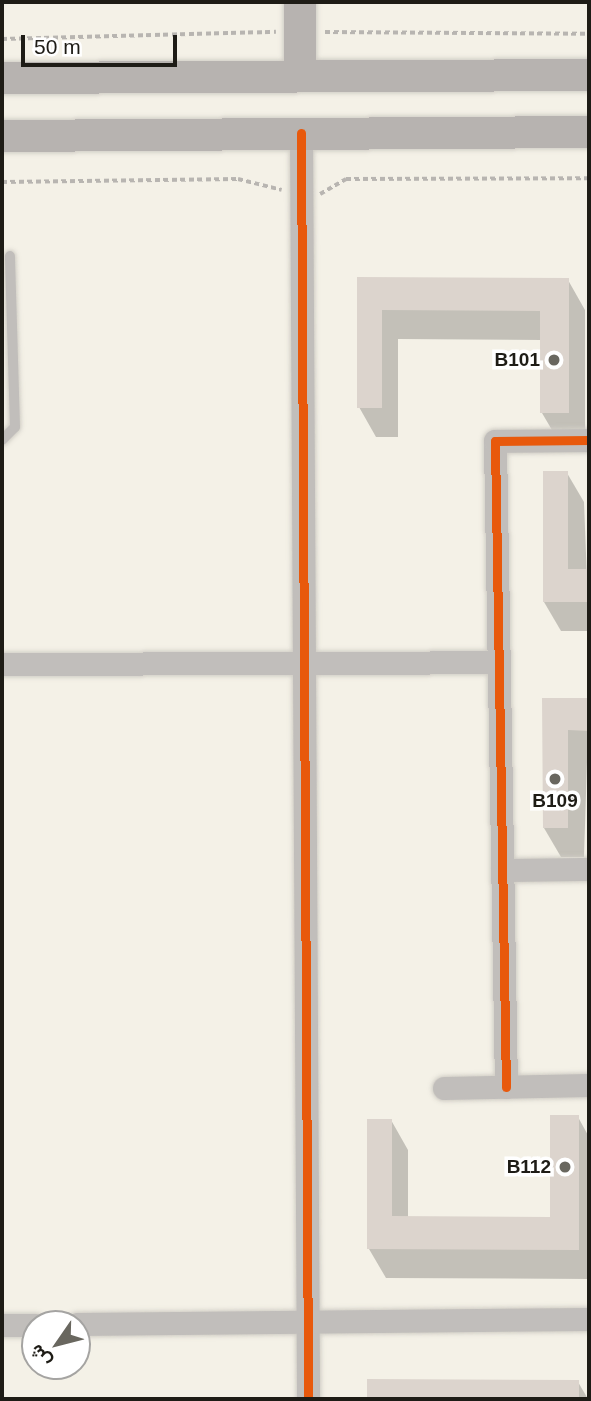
<!DOCTYPE html>
<meta charset="utf-8">
<style>
body{margin:0}
#map{position:relative;width:591px;height:1401px;overflow:hidden;background:#f4f1e7;font-family:Arial,Vazirmatn,sans-serif}
div>[style]{position:absolute}
[style*='--x']{left:calc(var(--x)*1px);top:calc(var(--y)*1px);width:calc(var(--w)*1px);rotate:calc(var(--a)*1deg)}
.shadow>*{inset:0;background:#0003}
.building>*{inset:0;background:#dcd4cd}
.path>*{height:3.5px;margin-top:-1.75px;transform-origin:0;background:repeating-linear-gradient(90deg,#b8b5b1 0 5px,transparent 0 8.5px)}
.roads{filter:drop-shadow(0 0 2px #d1cec6) drop-shadow(0 0 2px #d1cec6)}
.lane>*{height:10px;margin:-5px;padding:0 5px;transform-origin:5px;border-radius:5px;background:#c1bebb}
.street>*{height:23px;margin:-11.5px;padding:0 11.5px;transform-origin:11.5px;border-radius:11.5px;background:#c1bebb}
.secondary>*{height:32px;margin:-16px;padding:0 16px;transform-origin:16px;border-radius:16px;background:#b7b3b0}
.cycleway>*{height:9px;margin:-4.5px;padding:0 4.5px;transform-origin:4.5px;border-radius:4.5px;background:#e8590c}
.dots>*{width:19px;height:19px;translate:-50% -50%;box-sizing:border-box;border:4px solid #fff;border-radius:50%}
span{translate:-50% -50%;white-space:nowrap;text-align:center;line-height:1.15;-webkit-text-stroke:7px #fff;paint-order:stroke}
.poi-label{font-size:19px;color:#1e1c16;font-weight:700}
.right{translate:-100% -50%;text-align:right}
.frame{position:absolute;inset:0;border:4px solid #1e1c16;pointer-events:none}
.north{position:absolute;left:21px;top:1310px;width:70px;height:70px;box-sizing:border-box;background:#fff;border:2px solid #a5a4a2;border-radius:50%;rotate:235deg;font-size:19px;font-weight:700;line-height:28px;text-align:center;color:#1e1c16}
.north::after{content:'';display:block;margin:auto;width:24px;height:32px;background:#69675f;clip-path:polygon(50% 0,100% 100%,50% 72%,0 100%)}
.scale{position:absolute;left:21px;top:35px;width:156px;height:32px;box-sizing:border-box;border:4px solid #1e1c16;border-top:0;padding-left:9px;font-size:21px;line-height:24px;white-space:nowrap;color:#1e1c16;-webkit-text-stroke:5px #fff;paint-order:stroke}
</style>
<div id="map">
<div class="shadow">
<i style="clip-path:polygon(359px 279px,568px 280px,585px 310px,585px 442px,559px 442px,542px 413px,542px 340px,398px 339px,398px 437px,376px 437px,359px 407px)"></i>
<i style="clip-path:polygon(567px 473px,584px 502px,589px 631px,561px 631px,544px 602px)"></i>
<i style="clip-path:polygon(544px 699px,589px 699px,584px 857px,561px 857px,544px 828px)"></i>
<i style="clip-path:polygon(578px 1117px,589px 1137px,589px 1279px,386px 1278px,369px 1249px,391px 1120px,408px 1150px,408px 1218px,552px 1219px)"></i>
<i style="clip-path:polygon(369px 1381px,578px 1382px,588px 1399px,369px 1399px)"></i>
</div>
<div class="building">
<i style="clip-path:polygon(357px 277px,569px 278px,569px 413px,540px 413px,540px 311px,382px 310px,382px 408px,357px 408px)"></i>
<i style="clip-path:polygon(543px 471px,568px 471px,568px 569px,589px 569px,589px 602px,543px 602px)"></i>
<i style="clip-path:polygon(542px 698px,589px 698px,589px 731px,568px 730px,568px 828px,543px 828px)"></i>
<i style="clip-path:polygon(550px 1115px,579px 1115px,579px 1250px,367px 1249px,367px 1119px,392px 1119px,392px 1216px,550px 1217px)"></i>
<i style="clip-path:polygon(367px 1379px,579px 1380px,579px 1399px,367px 1399px)"></i>
</div>
<div class="path">
<i style="--x:325;--y:32;--w:264;--a:0.4"></i>
<i style="--x:2;--y:39;--w:274;--a:-1.5"></i>
<i style="--x:2;--y:182;--w:236;--a:-0.7"></i>
<i style="--x:238;--y:179;--w:45;--a:14"></i>
<i style="--x:320;--y:194;--w:30;--a:-30"></i>
<i style="--x:346;--y:179;--w:243;--a:-0.2"></i>
</div>
<div class="roads">
<div class="lane">
<i style="--x:2;--y:440;--w:18;--a:-45"></i>
<i style="--x:15;--y:427;--w:171;--a:-91.7"></i>
</div>
<div class="street">
<i style="--x:301;--y:133;--w:1266;--a:89.68"></i>
<i style="--x:2;--y:664;--w:496;--a:-0.2"></i>
<i style="--x:502;--y:870;--w:87;--a:-0.7"></i>
<i style="--x:506;--y:1087;--w:646;--a:-90.98"></i>
<i style="--x:495;--y:441;--w:94;--a:-0.6"></i>
<i style="--x:444;--y:1088;--w:145;--a:-1.2"></i>
<i style="--x:77;--y:1324;--w:512;--a:-0.56"></i>
<i style="--x:2;--y:1325;--w:33;--a:0"></i>
</div>
<div class="secondary">
<i style="--x:300;--y:2;--w:74;--a:90"></i>
<i style="--x:2;--y:78;--w:587;--a:-0.29"></i>
<i style="--x:2;--y:136;--w:587;--a:-0.39"></i>
</div>
</div>
<div class="cycleway">
<i style="--x:301;--y:133;--w:1266;--a:89.68"></i>
<i style="--x:506;--y:1087;--w:646;--a:-90.98"></i>
<i style="--x:495;--y:441;--w:94;--a:-0.6"></i>
</div>
<div class="dots">
<i style="left:554px;top:360px;background:#69675f"></i>
<i style="left:555px;top:779px;background:#69675f"></i>
<i style="left:565px;top:1167px;background:#69675f"></i>
</div>
<div class="poi-label">
<span class="right" style="left:540px;top:360px">B101</span>
<span style="left:555px;top:801px">B109</span>
<span class="right" style="left:551px;top:1167px">B112</span>
</div>
<div class="frame"></div>
<div class="north">ش</div>
<div class="scale">50 m</div>
</div>
